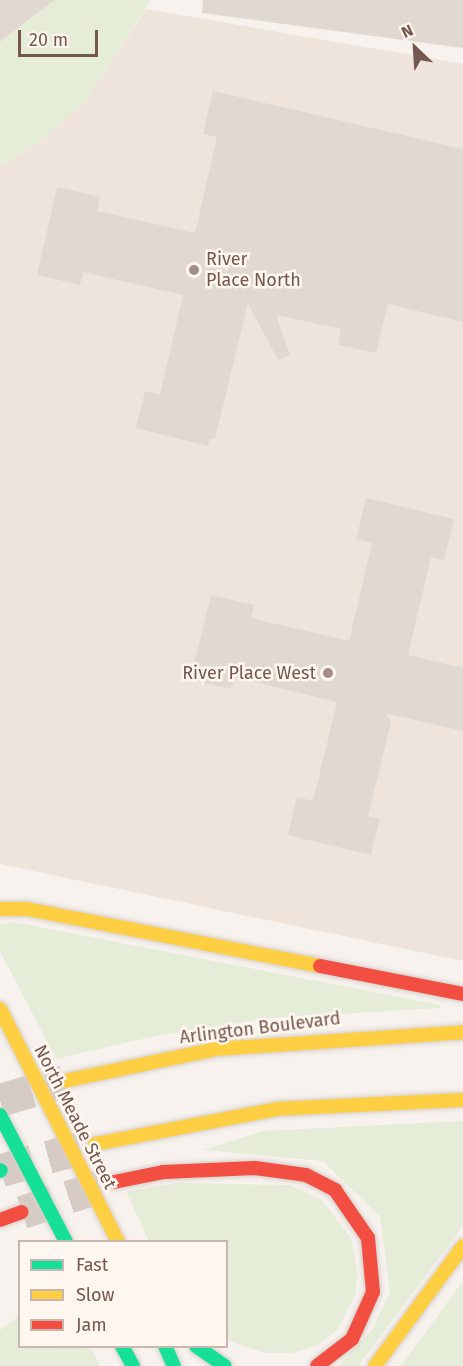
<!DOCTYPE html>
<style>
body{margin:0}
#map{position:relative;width:463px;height:1366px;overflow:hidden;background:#f7f2ed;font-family:"Fira Sans",sans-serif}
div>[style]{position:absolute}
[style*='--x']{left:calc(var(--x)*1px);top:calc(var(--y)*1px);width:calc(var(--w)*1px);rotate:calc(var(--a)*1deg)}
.residential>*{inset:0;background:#efe4db}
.green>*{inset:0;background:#e5ecd8}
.building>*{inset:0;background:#e1d8d2}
.highway-tunnel>*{height:33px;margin-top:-16.5px;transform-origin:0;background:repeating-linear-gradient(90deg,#d6ccc5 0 33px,transparent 0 49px)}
.roads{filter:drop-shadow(0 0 2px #d6ceca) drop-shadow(0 0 2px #d6ceca)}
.fast>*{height:14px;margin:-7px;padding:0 7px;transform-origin:7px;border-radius:7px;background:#16e098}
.slow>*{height:14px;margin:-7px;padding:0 7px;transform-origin:7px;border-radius:7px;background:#ffcf43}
.jam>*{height:14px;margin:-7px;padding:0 7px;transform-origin:7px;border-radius:7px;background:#f24e42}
.bridges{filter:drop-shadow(0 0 2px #d8cfcb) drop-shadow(0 0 2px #d8cfcb)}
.fast-bridge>*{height:14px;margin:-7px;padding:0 7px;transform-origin:7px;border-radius:7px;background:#16e098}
.slow-bridge>*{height:14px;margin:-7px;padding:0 7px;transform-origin:7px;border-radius:7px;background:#ffcf43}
.dots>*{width:16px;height:16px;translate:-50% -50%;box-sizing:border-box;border:3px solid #fef7ef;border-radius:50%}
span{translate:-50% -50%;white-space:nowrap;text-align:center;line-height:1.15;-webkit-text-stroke:5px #fef7ef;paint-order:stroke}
.poi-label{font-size:18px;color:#74584e}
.left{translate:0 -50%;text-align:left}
.right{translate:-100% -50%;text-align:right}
.street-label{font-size:18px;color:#74584e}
.legend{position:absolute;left:18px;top:1240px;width:210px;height:108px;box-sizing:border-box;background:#fef7ef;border:2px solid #c7b7af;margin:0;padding:8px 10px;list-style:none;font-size:18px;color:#74584e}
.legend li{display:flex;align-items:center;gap:12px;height:30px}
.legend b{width:30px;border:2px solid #c7b7af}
.north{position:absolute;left:385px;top:18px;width:60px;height:60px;-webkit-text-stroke:4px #fef7ef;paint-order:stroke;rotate:335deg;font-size:16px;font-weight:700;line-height:24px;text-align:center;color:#74584e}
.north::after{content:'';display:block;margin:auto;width:21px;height:27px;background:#74584e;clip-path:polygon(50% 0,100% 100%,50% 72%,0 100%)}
.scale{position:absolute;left:18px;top:30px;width:80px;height:27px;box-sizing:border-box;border:3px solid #74584e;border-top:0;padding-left:8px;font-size:18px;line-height:21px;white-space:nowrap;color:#74584e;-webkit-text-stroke:4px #fef7ef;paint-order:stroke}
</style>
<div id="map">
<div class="residential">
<i style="clip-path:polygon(146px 9px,463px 64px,463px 961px,0 864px,0 166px,40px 142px,87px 99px)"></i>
</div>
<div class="green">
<i style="clip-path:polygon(53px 0,151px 0,87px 99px,40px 142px,0 166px,0 42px)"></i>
<i style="clip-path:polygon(13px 922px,440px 1005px,440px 1008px,269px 1018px,160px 1035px,56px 1059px,0 951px,0 924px)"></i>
<i style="clip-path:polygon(463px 1121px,463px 1226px,358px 1366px,339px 1366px,372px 1330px,390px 1292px,380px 1217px,323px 1161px,203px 1150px,263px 1131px)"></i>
<i style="clip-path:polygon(177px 1183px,289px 1185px,321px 1199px,351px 1238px,358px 1274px,355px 1295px,338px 1329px,317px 1346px,292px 1353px,265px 1353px,227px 1340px,226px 1242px,149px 1241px,126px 1191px)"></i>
<i style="clip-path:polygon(463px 1281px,463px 1366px,401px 1366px)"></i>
<i style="clip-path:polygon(19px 1316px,20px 1346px,91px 1347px,100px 1366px,0 1366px,0 1330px)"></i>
</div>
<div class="building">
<i style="clip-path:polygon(0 0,54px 0,0 42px)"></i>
<i style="clip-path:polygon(203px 0,463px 0,463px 48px,202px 13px)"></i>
<i style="clip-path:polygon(213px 91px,463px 149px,463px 322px,388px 304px,376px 353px,338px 345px,341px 329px,276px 315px,290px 355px,278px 360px,248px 303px,215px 439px,210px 438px,208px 446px,136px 428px,145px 391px,160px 395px,183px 295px,83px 272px,80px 285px,37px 275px,57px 187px,100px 197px,97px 211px,195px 233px,217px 137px,203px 134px)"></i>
<i style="clip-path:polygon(366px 498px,454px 519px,444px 561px,431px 557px,408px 655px,463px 668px,463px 731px,385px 713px,391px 722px,368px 816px,380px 818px,371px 855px,288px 835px,297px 797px,313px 801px,337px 702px,234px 677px,231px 689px,190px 680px,211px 595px,254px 605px,251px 618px,349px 641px,372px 543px,356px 539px)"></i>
</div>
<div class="highway-tunnel">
<i style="--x:0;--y:1100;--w:67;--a:-16.5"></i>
<i style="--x:1;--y:1170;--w:98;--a:-15.5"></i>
<i style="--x:22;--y:1212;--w:97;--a:-18.1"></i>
</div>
<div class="roads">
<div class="fast">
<i style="--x:0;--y:1171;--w:1;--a:-45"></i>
<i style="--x:122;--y:1346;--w:23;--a:61"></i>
<i style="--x:165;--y:1346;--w:22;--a:66"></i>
<i style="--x:196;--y:1346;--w:35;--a:35"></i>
</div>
<div class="slow">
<i style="--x:0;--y:909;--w:27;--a:0"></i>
<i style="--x:27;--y:909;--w:298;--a:11"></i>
<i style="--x:64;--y:1081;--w:155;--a:-11.9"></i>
<i style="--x:216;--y:1049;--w:248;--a:-3.9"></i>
<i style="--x:95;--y:1144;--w:185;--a:-10.9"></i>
<i style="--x:277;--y:1109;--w:186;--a:-2.8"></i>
<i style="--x:375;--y:1366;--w:149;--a:-53.7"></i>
</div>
<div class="jam">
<i style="--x:320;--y:966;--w:146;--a:11.1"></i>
<i style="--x:114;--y:1182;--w:50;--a:-11.5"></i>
<i style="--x:163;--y:1172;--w:92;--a:-2.5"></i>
<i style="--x:255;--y:1168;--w:51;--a:7.8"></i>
<i style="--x:306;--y:1175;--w:33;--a:27"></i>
<i style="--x:335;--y:1190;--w:58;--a:55.5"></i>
<i style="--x:368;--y:1238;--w:54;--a:84.7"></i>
<i style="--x:373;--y:1292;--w:51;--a:114.1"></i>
<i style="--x:352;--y:1339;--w:44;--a:142.4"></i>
<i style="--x:0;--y:1220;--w:23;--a:-20"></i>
</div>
</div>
<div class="bridges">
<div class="fast-bridge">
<i style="--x:0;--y:1115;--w:143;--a:62.5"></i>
</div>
<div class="slow-bridge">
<i style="--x:0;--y:1009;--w:261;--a:63.1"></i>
</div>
</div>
<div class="dots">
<i style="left:194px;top:270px;background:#a28e86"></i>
<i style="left:328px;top:673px;background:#a28e86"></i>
</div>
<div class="poi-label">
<span class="left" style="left:206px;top:270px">River<br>Place North</span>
<span class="right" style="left:316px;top:673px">River Place West</span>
</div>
<div class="street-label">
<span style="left:260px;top:1028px;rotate:-7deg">Arlington Boulevard</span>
<span style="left:75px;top:1117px;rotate:63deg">North Meade Street</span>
</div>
<ul class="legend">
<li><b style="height:8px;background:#16e098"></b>Fast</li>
<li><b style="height:8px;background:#ffcf43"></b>Slow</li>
<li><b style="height:8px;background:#f24e42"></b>Jam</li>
</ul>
<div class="north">N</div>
<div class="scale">20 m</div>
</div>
